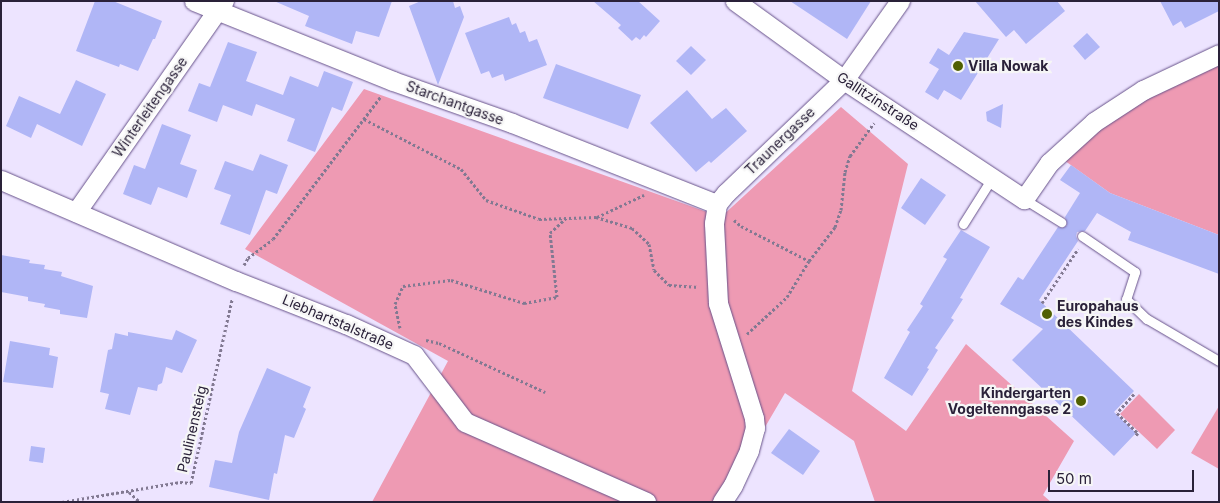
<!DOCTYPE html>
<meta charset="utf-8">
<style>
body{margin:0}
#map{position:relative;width:1220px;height:503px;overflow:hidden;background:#ede4ff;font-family:Inter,sans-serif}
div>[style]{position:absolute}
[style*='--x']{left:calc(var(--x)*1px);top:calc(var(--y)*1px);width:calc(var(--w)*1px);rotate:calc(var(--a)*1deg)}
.green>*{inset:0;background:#ee9ab3}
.building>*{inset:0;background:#b0b6f6}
.path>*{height:3px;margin-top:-1.5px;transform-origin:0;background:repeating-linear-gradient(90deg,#827992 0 2.5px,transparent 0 5px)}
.roads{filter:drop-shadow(0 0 1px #67528a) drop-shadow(0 0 1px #67528a)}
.service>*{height:9px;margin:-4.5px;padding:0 4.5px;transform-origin:4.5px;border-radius:4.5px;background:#fff}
.minor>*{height:19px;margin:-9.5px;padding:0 9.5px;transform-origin:9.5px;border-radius:9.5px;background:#fff}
.dots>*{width:14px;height:14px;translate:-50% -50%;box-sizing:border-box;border:2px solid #f6f6f6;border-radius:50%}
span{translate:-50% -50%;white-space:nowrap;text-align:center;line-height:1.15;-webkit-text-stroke:4.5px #f6f6f6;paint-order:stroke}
.poi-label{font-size:14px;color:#2a2139;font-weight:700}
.left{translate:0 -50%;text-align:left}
.right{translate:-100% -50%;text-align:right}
.street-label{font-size:14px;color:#2a2139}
.frame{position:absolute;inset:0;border:2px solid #2a2139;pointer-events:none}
.scale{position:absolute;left:1048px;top:470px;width:146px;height:22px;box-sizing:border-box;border:2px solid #2a2139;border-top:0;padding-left:6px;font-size:15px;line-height:18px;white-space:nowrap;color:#2a2139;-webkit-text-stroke:4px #f6f6f6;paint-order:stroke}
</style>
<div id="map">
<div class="green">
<i style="clip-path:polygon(1219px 62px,1219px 235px,1110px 193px,1061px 158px,1107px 122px,1143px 100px)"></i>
<i style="clip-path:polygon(364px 89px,721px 217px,841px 107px,908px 164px,852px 391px,906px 431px,966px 344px,1074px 441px,1043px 495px,1051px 502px,875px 502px,854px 441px,785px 393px,721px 502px,372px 502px,448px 361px,245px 249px)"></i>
<i style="clip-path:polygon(1139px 394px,1175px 430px,1157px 449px,1120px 414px)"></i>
<i style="clip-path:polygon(1219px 406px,1219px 469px,1191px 453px)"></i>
</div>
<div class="building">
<i style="clip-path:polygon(95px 1px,113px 1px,162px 21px,155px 39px,153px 39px,138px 71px,120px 64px,119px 67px,76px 51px)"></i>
<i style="clip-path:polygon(274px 1px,392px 1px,379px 37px,356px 31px,352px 44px,305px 26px,309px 16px)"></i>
<i style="clip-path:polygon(421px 1px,453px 1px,455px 8px,460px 6px,464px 17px,438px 85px,409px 6px)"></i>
<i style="clip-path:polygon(593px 1px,638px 1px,660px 21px,646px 37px,644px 35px,640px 40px,636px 37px,632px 41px,618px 28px,621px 25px)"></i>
<i style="clip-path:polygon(790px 1px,871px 1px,847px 39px)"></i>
<i style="clip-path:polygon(975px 1px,1057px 1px,1065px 11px,1026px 44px,1014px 30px,1006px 37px)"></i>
<i style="clip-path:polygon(1160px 1px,1219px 1px,1219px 11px,1185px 28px,1181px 21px,1173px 26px)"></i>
<i style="clip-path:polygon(509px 17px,512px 25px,516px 23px,520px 33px,525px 31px,529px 42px,537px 39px,547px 65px,505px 81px,503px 74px,492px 78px,489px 71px,481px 74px,465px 33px)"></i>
<i style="clip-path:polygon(964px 32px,999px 39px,961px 100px,944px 90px,938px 100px,925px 92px,939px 69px,929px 63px,938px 48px,949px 55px)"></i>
<i style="clip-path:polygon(1087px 33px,1100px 47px,1085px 60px,1073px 46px)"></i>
<i style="clip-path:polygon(228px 42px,257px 52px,246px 81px,283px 95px,290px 76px,318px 87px,324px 71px,353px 82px,342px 111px,332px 107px,315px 152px,287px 141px,295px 119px,256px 104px,252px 116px,223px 105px,217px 122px,188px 111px,199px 83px,210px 87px)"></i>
<i style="clip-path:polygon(691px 46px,706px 60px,691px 75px,676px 61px)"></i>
<i style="clip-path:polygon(556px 64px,641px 95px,628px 129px,543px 98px)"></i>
<i style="clip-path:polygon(76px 80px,106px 94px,82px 146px,37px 124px,31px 138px,6px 126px,19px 96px,60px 114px)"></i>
<i style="clip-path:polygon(687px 90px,712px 119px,726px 108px,747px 131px,711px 163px,709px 161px,696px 172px,650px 123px)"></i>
<i style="clip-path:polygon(1003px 104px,1001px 128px,987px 121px,986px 112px)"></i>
<i style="clip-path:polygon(162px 124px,191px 135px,180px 164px,197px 170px,187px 198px,158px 187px,151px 205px,123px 194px,134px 165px,145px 169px)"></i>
<i style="clip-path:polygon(260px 154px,288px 165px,277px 194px,266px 190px,250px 235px,220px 224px,231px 195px,214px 189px,225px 161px,253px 171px)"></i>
<i style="clip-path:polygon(1071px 165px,1110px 193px,1219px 235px,1219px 274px,1128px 240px,1131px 232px,1097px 213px,1085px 231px,1077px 232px,1076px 236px,1078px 241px,1039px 300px,1134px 391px,1114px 412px,1136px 433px,1114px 456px,1012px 360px,1043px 329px,1000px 304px,1018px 277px,1023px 280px,1058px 227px,1063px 228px,1067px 225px,1065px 217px,1080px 193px,1060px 180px)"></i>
<i style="clip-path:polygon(921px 178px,946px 195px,925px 225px,901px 208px)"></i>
<i style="clip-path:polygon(961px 230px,990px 247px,960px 298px,963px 299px,951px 318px,954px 320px,935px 348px,938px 350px,927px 368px,929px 369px,912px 396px,884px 378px,910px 332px,907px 330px,923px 306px,920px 304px,947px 259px,943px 257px)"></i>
<i style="clip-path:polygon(1px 255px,30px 260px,29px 263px,45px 265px,44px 269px,62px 272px,61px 276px,93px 286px,87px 318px,60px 314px,60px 310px,44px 307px,45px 304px,28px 301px,28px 297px,1px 292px)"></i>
<i style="clip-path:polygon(176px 330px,197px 340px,182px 373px,166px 367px,162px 383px,158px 385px,157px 391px,138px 387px,130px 415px,105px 409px,109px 394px,100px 392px,108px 350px,112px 349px,115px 333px,128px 336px,128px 332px,172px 340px)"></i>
<i style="clip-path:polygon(10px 341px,50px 348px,49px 355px,58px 357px,53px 388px,3px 382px)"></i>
<i style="clip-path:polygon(267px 368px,311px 387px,303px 407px,306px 409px,294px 438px,285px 435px,277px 474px,274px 473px,269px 500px,209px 487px,215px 460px,232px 463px,239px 432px)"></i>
<i style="clip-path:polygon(789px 429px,820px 451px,803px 475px,771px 453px)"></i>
<i style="clip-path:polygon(31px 446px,45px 448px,43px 463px,29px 461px)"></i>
</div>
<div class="path">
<i style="--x:364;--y:119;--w:109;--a:27.3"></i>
<i style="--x:461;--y:169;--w:40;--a:51"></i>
<i style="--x:486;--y:200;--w:56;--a:19.7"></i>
<i style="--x:539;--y:219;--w:57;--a:-2"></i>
<i style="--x:596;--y:217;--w:38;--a:17"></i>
<i style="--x:632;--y:228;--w:23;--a:43"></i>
<i style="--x:649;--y:244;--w:26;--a:79"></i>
<i style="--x:654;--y:270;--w:21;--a:45"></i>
<i style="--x:669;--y:285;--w:30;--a:4"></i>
<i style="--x:597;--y:217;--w:52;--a:-25.1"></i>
<i style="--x:734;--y:220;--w:9;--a:41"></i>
<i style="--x:741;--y:226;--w:76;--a:27.2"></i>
<i style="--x:244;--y:265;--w:8;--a:-60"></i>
<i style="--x:248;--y:258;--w:31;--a:-37"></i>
<i style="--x:273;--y:239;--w:179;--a:-52.9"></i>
<i style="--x:1042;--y:303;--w:65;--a:-56.3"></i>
<i style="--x:400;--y:328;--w:25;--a:-102"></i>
<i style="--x:395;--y:304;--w:20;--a:-66"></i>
<i style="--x:403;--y:286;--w:48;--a:-7.1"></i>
<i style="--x:451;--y:280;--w:77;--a:17.5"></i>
<i style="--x:524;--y:303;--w:34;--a:-10"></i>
<i style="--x:557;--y:297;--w:64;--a:-96.2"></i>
<i style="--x:550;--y:233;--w:21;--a:-43"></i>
<i style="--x:747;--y:334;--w:54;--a:-42.8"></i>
<i style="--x:787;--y:297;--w:42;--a:-58.6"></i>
<i style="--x:809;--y:261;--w:43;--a:-52.6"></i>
<i style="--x:835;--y:227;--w:18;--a:-71"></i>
<i style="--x:841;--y:210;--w:38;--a:-84"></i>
<i style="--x:845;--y:172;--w:17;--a:-73"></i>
<i style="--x:850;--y:156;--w:41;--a:-54"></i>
<i style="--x:426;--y:340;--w:13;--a:13"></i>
<i style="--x:439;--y:343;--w:117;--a:24.8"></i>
<i style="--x:1134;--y:394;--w:25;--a:132"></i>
<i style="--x:1117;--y:413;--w:29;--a:44"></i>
<i style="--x:1138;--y:433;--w:4;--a:135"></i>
<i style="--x:129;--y:492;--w:15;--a:42"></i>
<i style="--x:62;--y:502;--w:120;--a:-9.6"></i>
<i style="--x:180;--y:482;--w:11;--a:5"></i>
<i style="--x:191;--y:483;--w:189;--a:-77.4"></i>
</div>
<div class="roads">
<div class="service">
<i style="--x:1024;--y:199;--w:44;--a:31.9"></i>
<i style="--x:963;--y:224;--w:54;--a:-57.8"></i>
<i style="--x:1082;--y:236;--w:64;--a:34.2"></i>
<i style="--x:1135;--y:272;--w:28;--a:108"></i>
<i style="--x:1126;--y:299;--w:29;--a:44"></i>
<i style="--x:1147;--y:319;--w:83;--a:30.3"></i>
</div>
<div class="minor">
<i style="--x:194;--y:1;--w:214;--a:21.9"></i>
<i style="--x:393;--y:81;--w:126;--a:19.4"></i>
<i style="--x:512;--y:123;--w:220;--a:21.6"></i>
<i style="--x:735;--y:1;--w:135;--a:35.9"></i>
<i style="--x:844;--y:80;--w:216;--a:33.5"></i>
<i style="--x:1024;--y:199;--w:44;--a:-55.2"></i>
<i style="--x:1049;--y:163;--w:61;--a:-42.3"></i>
<i style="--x:1094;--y:122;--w:59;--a:-33.1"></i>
<i style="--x:1143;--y:90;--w:84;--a:-25.3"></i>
<i style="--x:1;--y:180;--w:256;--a:23.3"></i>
<i style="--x:236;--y:281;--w:118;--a:21.4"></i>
<i style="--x:346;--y:324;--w:75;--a:24.5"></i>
<i style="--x:414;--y:355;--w:84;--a:52.7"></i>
<i style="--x:465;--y:422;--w:198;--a:23.8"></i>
<i style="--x:76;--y:212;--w:258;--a:-55"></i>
<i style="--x:722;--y:502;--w:20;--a:-57"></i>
<i style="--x:733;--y:485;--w:38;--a:-65"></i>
<i style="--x:749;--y:450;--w:23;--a:-75"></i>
<i style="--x:755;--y:428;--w:10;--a:-96"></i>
<i style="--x:754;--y:418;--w:121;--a:-107.4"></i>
<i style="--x:718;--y:303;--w:80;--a:-92.9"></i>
<i style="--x:714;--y:223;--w:19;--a:-81"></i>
<i style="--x:717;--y:204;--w:14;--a:-51"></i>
<i style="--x:726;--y:193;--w:163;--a:-43.8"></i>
<i style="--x:844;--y:80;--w:97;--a:-54.7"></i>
</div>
</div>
<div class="dots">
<i style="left:958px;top:66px;background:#506002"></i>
<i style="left:1047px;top:314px;background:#506002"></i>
<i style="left:1081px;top:401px;background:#506002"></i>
</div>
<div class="poi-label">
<span class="left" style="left:968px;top:66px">Villa Nowak</span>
<span class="left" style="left:1057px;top:314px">Europahaus<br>des Kindes</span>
<span class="right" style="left:1071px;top:401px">Kindergarten<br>Vogeltenngasse 2</span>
</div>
<div class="street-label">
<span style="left:878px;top:101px;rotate:33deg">Gallitzinstraße</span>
<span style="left:455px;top:103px;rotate:20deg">Starchantgasse</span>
<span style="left:150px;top:107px;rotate:-55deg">Winterleitengasse</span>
<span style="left:780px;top:141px;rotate:-44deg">Traunergasse</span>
<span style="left:338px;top:322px;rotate:23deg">Liebhartstalstraße</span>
<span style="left:192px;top:429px;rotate:-77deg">Paulinensteig</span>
</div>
<div class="frame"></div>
<div class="scale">50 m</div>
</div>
